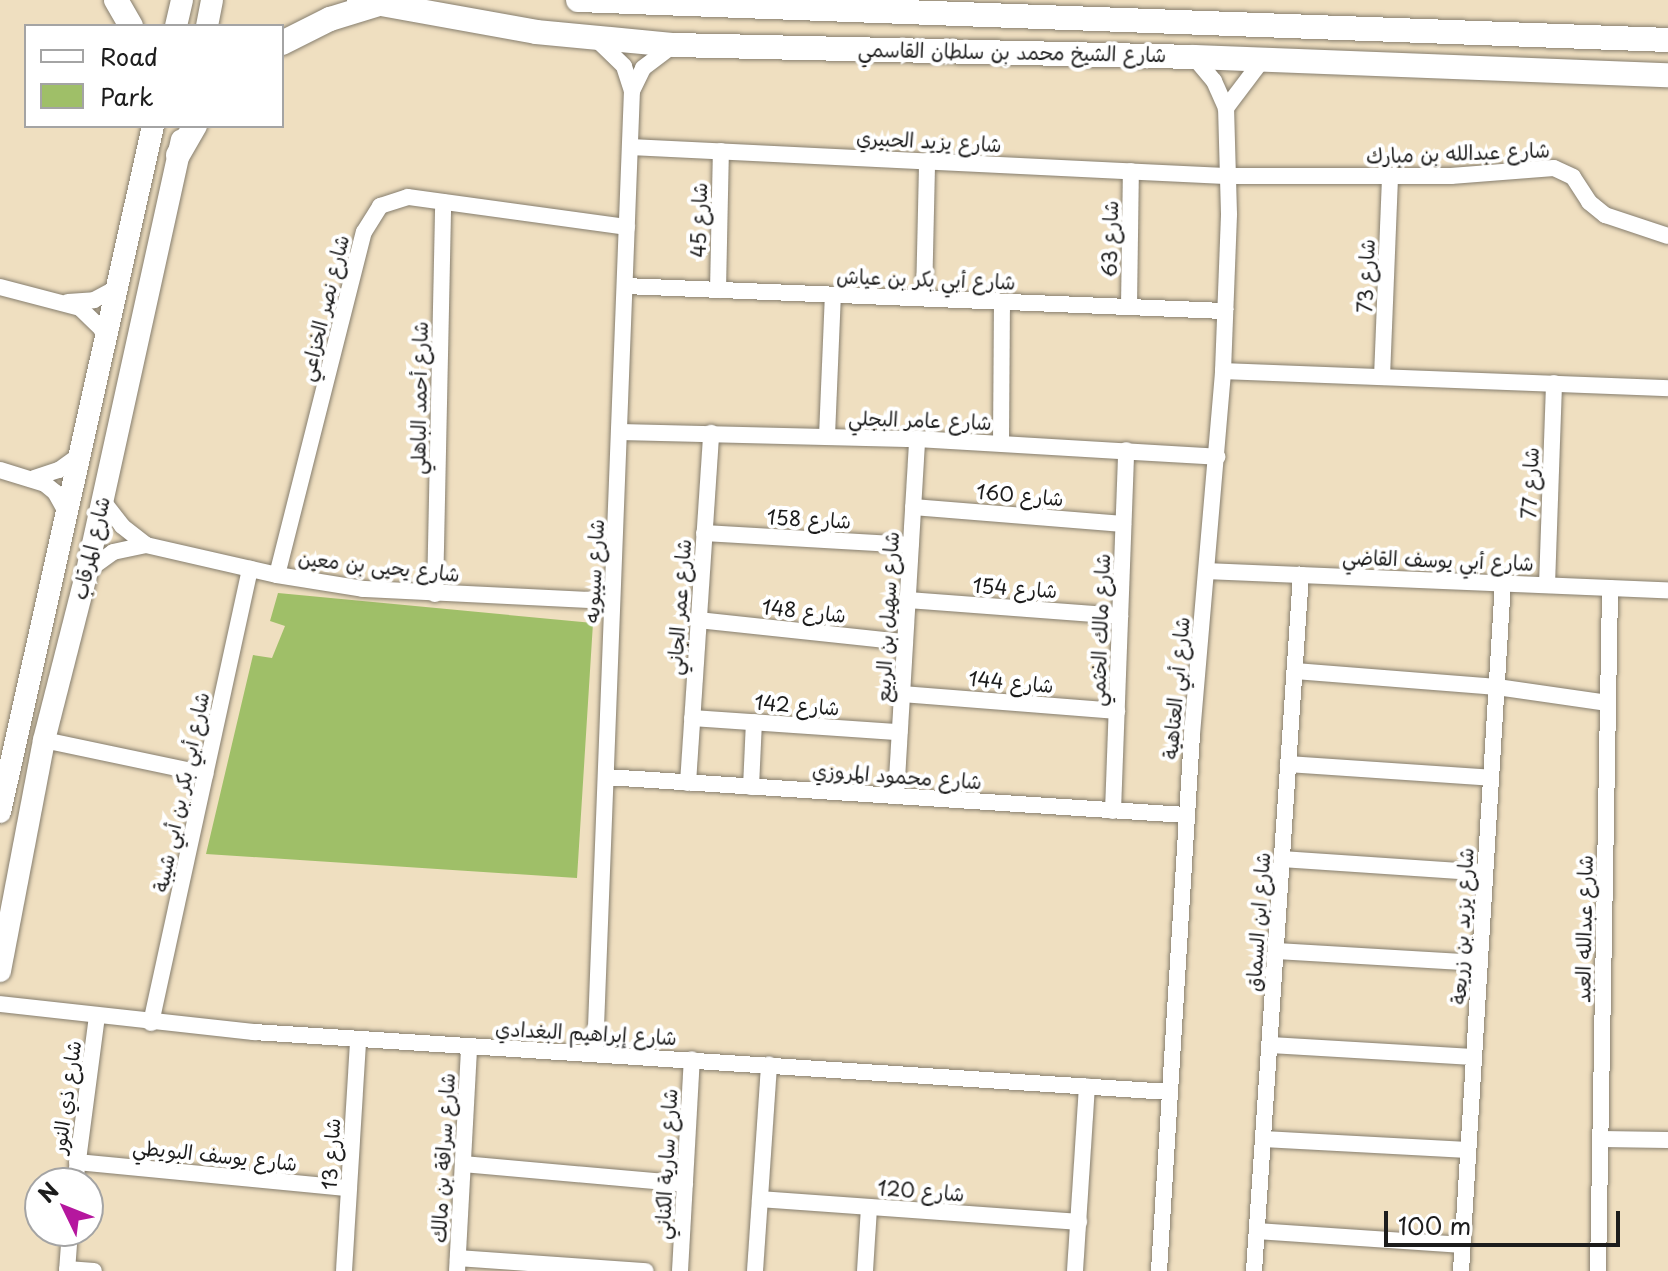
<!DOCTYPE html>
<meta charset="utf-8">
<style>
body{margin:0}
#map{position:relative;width:1668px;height:1271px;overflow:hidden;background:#efdfc0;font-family:"Playpen Sans","Playpen Sans Arabic",sans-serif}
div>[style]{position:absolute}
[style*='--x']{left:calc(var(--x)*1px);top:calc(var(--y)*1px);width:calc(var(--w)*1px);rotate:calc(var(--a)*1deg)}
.green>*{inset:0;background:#9fbf68}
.roads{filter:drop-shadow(0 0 2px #867e6e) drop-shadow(0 0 2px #867e6e)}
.minor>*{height:16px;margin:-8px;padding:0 8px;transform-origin:8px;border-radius:8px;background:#fff}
.secondary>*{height:22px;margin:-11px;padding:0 11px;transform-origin:11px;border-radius:11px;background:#fff}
.primary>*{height:24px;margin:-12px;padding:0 12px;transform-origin:12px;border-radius:12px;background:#fff}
span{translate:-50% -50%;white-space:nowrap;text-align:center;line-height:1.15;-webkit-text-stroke:8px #fff;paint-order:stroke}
.street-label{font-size:20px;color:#1c1c1c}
.legend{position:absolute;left:24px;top:24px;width:260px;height:104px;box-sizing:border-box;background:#fff;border:2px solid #a4a4a4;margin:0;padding:10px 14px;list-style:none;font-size:24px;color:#1c1c1c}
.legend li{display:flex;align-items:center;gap:16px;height:40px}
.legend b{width:40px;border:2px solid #a4a4a4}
.north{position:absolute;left:24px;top:1167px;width:80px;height:80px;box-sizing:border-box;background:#fff;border:2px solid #a4a4a4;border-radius:50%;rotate:313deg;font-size:22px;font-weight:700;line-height:32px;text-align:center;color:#1c1c1c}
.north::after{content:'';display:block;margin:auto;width:28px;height:36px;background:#b5179e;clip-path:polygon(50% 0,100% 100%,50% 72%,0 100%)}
.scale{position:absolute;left:1384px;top:1211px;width:236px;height:36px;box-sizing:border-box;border:4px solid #1c1c1c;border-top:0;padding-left:10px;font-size:24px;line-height:28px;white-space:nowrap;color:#1c1c1c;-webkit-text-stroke:6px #fff;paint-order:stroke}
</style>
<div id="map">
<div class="green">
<i style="clip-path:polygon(278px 593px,593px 623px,577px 878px,206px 854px,253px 655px,272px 658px,285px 626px,270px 621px)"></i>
</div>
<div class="roads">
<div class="minor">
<i style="--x:632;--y:91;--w:25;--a:-64"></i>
<i style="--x:643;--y:68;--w:36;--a:-37"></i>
<i style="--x:1226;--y:108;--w:61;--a:-52.9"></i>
<i style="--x:630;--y:147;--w:596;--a:2.79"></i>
<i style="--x:1225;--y:176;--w:226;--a:0"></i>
<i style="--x:1451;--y:176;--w:103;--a:-4.4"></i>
<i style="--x:1554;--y:168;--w:21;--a:25"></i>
<i style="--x:1573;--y:177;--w:30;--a:57"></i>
<i style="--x:1589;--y:202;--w:21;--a:39"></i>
<i style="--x:1605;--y:215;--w:66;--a:18.4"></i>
<i style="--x:625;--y:286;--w:601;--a:2.39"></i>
<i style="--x:0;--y:287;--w:83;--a:14.7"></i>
<i style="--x:80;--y:308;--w:29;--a:44"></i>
<i style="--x:101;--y:328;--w:13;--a:67"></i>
<i style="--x:718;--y:290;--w:139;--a:-88.8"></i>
<i style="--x:924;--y:298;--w:137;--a:-88.7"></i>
<i style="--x:68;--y:302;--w:26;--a:-4"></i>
<i style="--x:94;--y:300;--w:27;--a:-28"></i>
<i style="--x:1129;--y:307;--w:136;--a:-89.2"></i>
<i style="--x:1223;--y:371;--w:445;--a:2.2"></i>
<i style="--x:1382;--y:377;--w:200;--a:-87.7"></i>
<i style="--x:620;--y:432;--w:297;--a:1.4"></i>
<i style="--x:917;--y:439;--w:301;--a:3.4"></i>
<i style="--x:827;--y:436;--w:141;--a:-87.6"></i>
<i style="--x:1001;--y:443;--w:141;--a:-89.6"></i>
<i style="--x:0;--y:470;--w:47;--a:17.3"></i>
<i style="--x:45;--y:484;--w:13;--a:39"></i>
<i style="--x:55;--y:492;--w:25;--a:61"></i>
<i style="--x:34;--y:478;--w:26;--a:-18"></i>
<i style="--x:59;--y:470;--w:27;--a:-36"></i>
<i style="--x:102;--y:500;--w:33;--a:52"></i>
<i style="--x:122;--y:526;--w:31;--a:38"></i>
<i style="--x:913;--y:507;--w:211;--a:4.6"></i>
<i style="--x:704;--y:533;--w:207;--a:3.3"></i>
<i style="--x:87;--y:571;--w:32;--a:-36"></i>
<i style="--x:113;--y:552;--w:34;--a:-12"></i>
<i style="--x:146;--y:545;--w:134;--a:12.9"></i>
<i style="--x:277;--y:575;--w:87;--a:9.2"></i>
<i style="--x:363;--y:589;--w:249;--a:2.8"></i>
<i style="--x:1207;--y:571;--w:461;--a:2.4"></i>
<i style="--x:277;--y:575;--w:354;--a:-75.8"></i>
<i style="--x:364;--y:232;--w:31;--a:-58"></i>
<i style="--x:380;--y:206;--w:29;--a:-18"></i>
<i style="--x:408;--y:197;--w:221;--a:7.8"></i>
<i style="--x:1547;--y:585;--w:202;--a:-88"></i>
<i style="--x:435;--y:594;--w:392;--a:-88.8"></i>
<i style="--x:908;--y:600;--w:213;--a:4.3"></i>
<i style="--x:698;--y:620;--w:208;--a:6.1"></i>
<i style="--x:1295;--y:671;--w:203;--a:4.5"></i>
<i style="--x:1497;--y:687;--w:112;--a:8.2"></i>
<i style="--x:902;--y:694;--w:216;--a:4.5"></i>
<i style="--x:692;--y:718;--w:208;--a:3.9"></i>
<i style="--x:44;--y:740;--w:165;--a:11.9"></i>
<i style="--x:1288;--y:764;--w:203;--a:3.9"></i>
<i style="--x:606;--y:777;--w:581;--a:3.75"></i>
<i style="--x:688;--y:783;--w:351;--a:-86.2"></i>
<i style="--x:751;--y:787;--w:65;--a:-87.4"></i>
<i style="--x:896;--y:796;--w:358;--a:-86.6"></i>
<i style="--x:1113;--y:811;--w:361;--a:-87.9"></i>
<i style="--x:1282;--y:859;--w:203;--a:3.9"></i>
<i style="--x:1276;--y:951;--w:204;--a:3.4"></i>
<i style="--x:0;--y:1004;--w:256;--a:6.3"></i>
<i style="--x:254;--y:1032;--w:918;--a:3.75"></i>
<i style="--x:151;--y:1023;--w:465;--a:-77.7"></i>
<i style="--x:1270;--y:1045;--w:204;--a:3.4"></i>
<i style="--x:595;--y:1053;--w:963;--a:-87.8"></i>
<i style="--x:632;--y:91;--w:26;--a:-108"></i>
<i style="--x:624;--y:66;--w:37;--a:-136"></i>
<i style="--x:1263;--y:1139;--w:205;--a:3.1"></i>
<i style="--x:1601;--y:1139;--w:67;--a:0.9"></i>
<i style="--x:77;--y:1162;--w:273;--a:5.5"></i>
<i style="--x:463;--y:1164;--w:223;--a:5.1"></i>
<i style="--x:75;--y:1183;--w:167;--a:-82.5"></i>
<i style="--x:760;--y:1199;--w:320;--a:4.1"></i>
<i style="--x:1257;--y:1231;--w:206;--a:3.9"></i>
<i style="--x:458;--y:1258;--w:188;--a:4"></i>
<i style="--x:67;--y:1269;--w:27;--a:4"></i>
<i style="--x:67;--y:1271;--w:40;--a:-85.7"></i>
<i style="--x:344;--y:1271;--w:231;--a:-86.5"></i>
<i style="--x:457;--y:1271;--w:225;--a:-86.9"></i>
<i style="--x:680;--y:1271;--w:212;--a:-86.8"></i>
<i style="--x:755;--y:1271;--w:207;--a:-86.1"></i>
<i style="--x:865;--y:1271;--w:64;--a:-86.4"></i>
<i style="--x:1075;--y:1271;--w:185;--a:-86.3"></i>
<i style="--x:1159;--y:1271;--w:538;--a:-86.48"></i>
<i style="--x:1192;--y:734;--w:364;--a:-85.1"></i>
<i style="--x:1223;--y:371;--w:157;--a:-87.8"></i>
<i style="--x:1229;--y:214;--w:106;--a:-91.6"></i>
<i style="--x:1226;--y:108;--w:30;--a:-114"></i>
<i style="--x:1214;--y:81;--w:31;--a:-130"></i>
<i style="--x:1254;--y:1271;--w:698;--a:-86.14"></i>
<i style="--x:1461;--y:1271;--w:689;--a:-86.51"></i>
<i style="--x:1598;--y:1271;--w:683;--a:-88.99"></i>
</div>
<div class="secondary">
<i style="--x:176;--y:26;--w:27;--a:-77"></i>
<i style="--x:207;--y:26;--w:26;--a:-79"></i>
<i style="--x:0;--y:812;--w:703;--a:-77.43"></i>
<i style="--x:0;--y:971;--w:235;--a:-79.2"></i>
<i style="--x:44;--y:740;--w:174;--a:-75.7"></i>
<i style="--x:87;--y:571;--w:441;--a:-77.6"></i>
</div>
<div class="primary">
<i style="--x:116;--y:0;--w:30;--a:60"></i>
<i style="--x:359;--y:0;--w:180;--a:10.2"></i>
<i style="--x:536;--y:32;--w:139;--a:5.4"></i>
<i style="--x:674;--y:45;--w:520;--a:1.32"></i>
<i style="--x:1194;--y:57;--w:474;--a:2.2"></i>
<i style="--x:578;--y:0;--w:1091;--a:2.1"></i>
<i style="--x:282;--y:43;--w:54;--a:-26.6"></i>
<i style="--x:330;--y:19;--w:51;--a:-17"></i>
<i style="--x:178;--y:155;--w:34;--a:-60"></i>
</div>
</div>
<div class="street-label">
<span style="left:1012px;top:52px;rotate:1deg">شارع الشيخ محمد بن سلطان القاسمي</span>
<span style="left:929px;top:141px;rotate:3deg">شارع يزيد الحبيري</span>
<span style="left:1458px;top:153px;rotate:-2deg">شارع عبدالله بن مبارك</span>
<span style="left:699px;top:220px;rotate:-89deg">شارع 45</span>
<span style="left:1110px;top:239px;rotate:-89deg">شارع 63</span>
<span style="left:1366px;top:276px;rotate:-88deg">شارع 73</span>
<span style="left:926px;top:279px;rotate:2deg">شارع أبي بكر بن عياش</span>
<span style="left:324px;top:308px;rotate:-76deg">شارع نصر الخزاعي</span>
<span style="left:419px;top:398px;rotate:-89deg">شارع أحمد الباهلي</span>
<span style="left:920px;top:420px;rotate:2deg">شارع عامر البجلي</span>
<span style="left:1530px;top:483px;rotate:-88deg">شارع 77</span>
<span style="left:1020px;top:495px;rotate:5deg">شارع 160</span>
<span style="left:809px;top:519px;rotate:3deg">شارع 158</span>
<span style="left:91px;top:548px;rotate:-77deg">شارع المرقاب</span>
<span style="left:1438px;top:560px;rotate:2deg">شارع أبي يوسف القاضي</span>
<span style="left:379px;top:566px;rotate:6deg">شارع يحيى بن معين</span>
<span style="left:594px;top:571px;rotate:-87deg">شارع سيبويه</span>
<span style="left:1015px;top:588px;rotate:4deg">شارع 154</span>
<span style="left:679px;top:607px;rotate:-86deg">شارع عمر الجاني</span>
<span style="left:804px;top:611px;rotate:6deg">شارع 148</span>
<span style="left:887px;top:617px;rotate:-87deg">شارع سهيل بن الربيع</span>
<span style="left:1100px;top:630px;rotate:-88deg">شارع مالك الخثمي</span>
<span style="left:1011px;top:682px;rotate:5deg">شارع 144</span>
<span style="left:1176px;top:688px;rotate:-85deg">شارع أبي العتاهية</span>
<span style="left:797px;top:705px;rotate:4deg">شارع 142</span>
<span style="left:897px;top:776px;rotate:4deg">شارع محمود المروزي</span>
<span style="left:181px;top:792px;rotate:-78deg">شارع أبي بكر بن أبي شيبة</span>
<span style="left:1258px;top:922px;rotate:-86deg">شارع ابن السماق</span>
<span style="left:1462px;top:926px;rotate:-87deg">شارع يزيد بن زريعة</span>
<span style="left:1584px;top:929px;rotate:-89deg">شارع عبدالله العبد</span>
<span style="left:586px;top:1033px;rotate:3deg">شارع إبراهيم البغدادي</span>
<span style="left:66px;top:1097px;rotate:-82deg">شارع ذي النور</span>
<span style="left:331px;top:1154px;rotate:-87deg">شارع 13</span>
<span style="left:215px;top:1155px;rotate:6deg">شارع يوسف البويطي</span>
<span style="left:443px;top:1158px;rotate:-87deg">شارع سراقة بن مالك</span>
<span style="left:666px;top:1164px;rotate:-87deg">شارع سارية الكناني</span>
<span style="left:921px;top:1191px;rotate:4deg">شارع 120</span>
</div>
<ul class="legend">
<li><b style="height:10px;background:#fff"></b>Road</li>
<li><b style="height:22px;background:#9fbf68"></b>Park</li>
</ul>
<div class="north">N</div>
<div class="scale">100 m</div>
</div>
